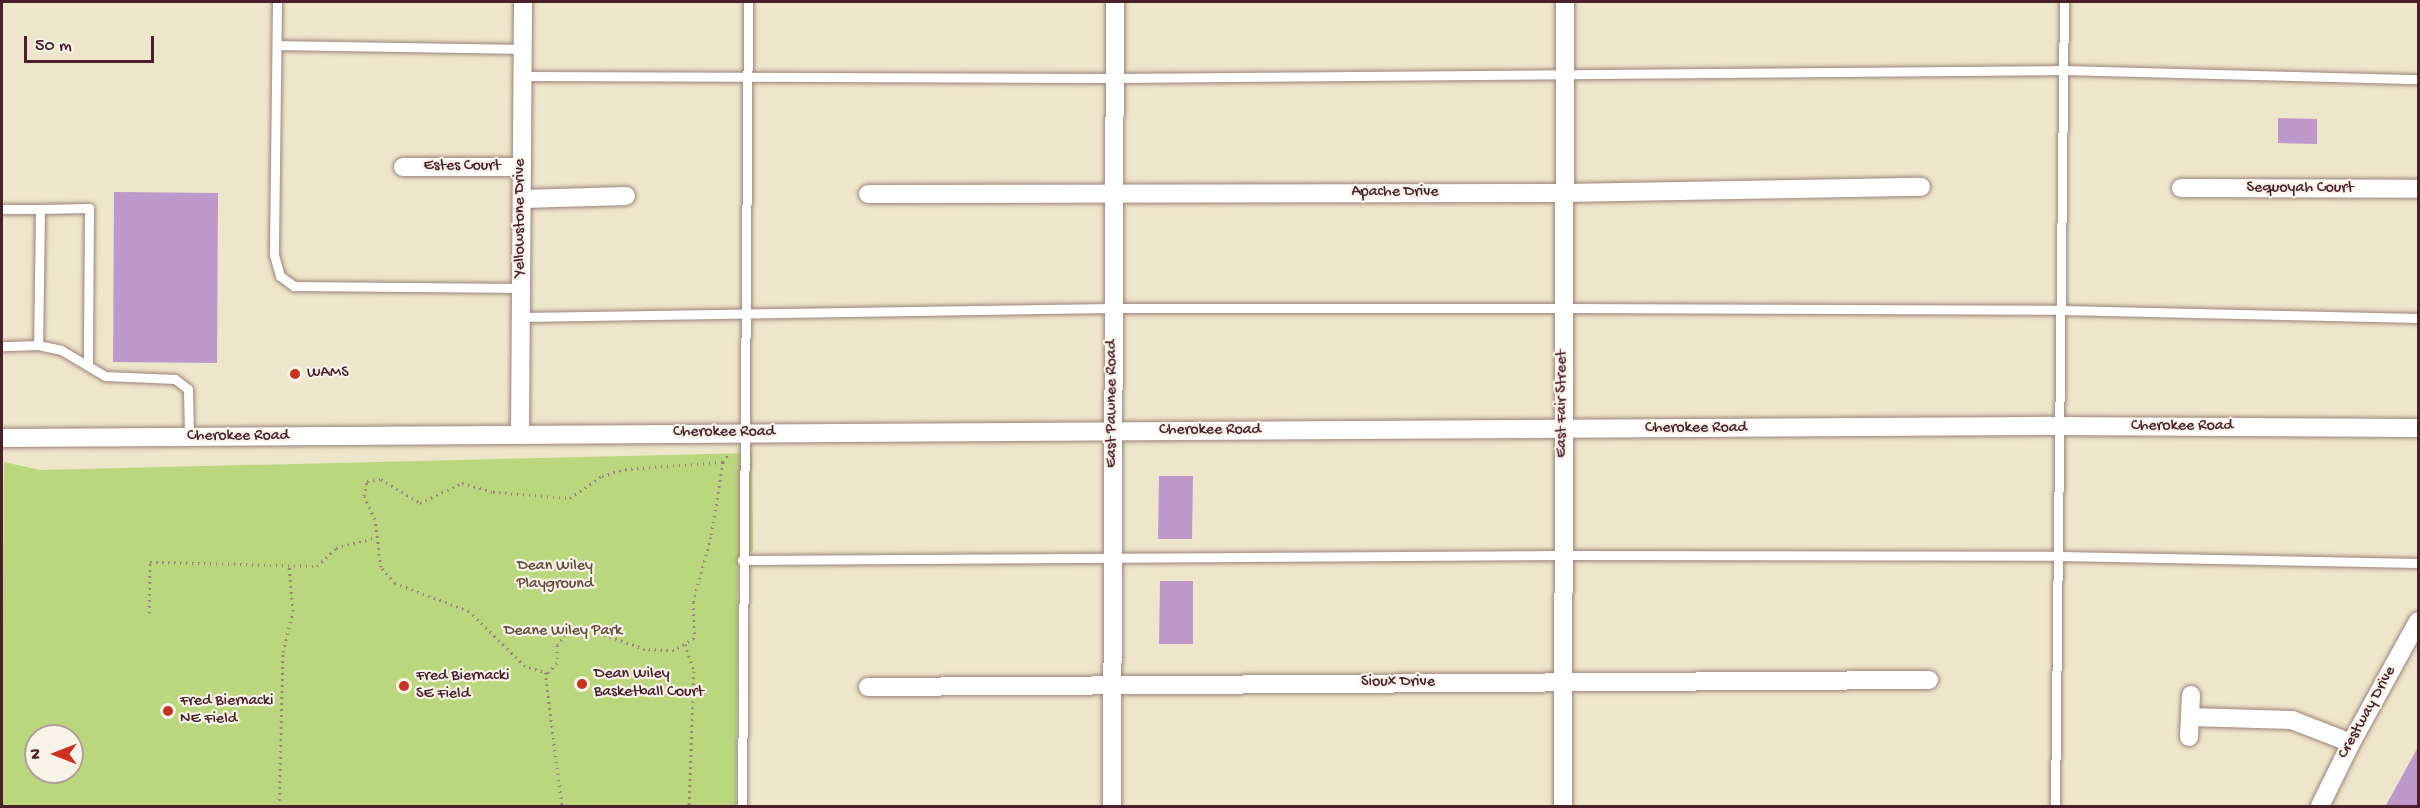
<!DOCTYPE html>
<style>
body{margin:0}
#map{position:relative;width:2420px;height:808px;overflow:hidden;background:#eee6ca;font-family:"Gochi Hand",sans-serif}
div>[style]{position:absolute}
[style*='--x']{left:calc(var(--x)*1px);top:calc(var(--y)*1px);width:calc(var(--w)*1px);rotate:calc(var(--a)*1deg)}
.green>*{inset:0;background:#bbd77d}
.building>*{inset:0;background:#be98cb}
.path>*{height:3px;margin-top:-1.5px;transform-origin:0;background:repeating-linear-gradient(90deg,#9c827a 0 1.5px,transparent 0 6px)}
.roads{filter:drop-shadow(0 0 2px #9c827a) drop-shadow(0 0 2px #9c827a)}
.lane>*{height:9px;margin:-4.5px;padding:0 4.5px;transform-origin:4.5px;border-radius:4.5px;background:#fff}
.street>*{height:18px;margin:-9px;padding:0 9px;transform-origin:9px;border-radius:9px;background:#fff}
.dots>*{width:16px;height:16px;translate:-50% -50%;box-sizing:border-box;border:3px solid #f7f3e8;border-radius:50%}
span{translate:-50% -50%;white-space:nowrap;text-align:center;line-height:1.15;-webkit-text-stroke:4.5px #f7f3e8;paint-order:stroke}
.street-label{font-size:16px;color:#4a1f2b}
.poi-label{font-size:16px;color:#4a1f2b}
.left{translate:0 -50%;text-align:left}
.park-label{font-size:16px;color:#664d40}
.frame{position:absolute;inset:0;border:3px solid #4a1f2b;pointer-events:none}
.north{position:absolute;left:24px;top:724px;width:60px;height:60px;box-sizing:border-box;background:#f7f3e8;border:2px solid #b29e9c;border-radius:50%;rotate:270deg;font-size:16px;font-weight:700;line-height:24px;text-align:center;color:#4a1f2b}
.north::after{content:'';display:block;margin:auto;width:21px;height:27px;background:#c8321e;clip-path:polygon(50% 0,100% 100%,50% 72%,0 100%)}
.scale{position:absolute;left:24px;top:36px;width:130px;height:27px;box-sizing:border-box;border:3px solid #4a1f2b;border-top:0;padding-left:8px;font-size:18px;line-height:21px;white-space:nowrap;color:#4a1f2b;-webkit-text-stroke:4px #f7f3e8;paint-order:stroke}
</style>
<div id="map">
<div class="green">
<i style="clip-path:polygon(evenodd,752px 453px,753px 550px,738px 559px,736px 806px,2px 806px,4px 462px,40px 470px,752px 453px,36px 736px,72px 736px,72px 772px,36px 772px,36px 736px)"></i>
</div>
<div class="building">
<i style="clip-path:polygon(2278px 118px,2317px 119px,2317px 144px,2278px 143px)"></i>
<i style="clip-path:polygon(114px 192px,218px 193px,217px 363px,113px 362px)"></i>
<i style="clip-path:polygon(1159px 476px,1193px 476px,1192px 539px,1158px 539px)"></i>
<i style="clip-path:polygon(1160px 581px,1193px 581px,1193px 644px,1159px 644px)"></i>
<i style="clip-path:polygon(2418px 747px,2418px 807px,2385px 807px)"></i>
</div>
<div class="path">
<i style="--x:723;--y:462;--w:76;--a:99.1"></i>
<i style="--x:711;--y:537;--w:67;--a:105.5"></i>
<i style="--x:693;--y:602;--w:36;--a:88"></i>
<i style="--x:694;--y:638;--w:23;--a:149"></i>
<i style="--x:674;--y:650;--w:29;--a:-178"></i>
<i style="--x:645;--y:649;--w:69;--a:-160.5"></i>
<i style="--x:580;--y:626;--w:12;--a:160"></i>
<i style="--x:569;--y:630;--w:19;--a:129"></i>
<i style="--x:557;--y:645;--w:18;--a:90"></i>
<i style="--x:557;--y:663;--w:13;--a:132"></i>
<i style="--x:548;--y:673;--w:24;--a:-163"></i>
<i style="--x:525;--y:666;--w:78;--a:-135.5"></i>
<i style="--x:469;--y:611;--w:79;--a:-159.3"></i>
<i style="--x:395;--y:583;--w:21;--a:-131"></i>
<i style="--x:381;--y:567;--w:48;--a:-97.1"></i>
<i style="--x:375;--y:519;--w:25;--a:-116"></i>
<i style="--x:364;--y:496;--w:15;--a:-79"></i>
<i style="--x:367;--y:481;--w:14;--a:-8"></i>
<i style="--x:381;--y:479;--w:46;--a:31.6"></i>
<i style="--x:420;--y:503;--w:47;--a:-25.5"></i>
<i style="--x:462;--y:483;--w:32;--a:16"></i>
<i style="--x:493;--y:492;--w:77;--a:4.5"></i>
<i style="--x:570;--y:498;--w:39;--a:-35"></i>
<i style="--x:602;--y:476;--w:24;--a:-17"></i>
<i style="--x:625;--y:469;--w:98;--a:-4.1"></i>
<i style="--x:723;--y:462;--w:12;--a:-55"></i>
<i style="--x:149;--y:613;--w:51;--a:-88.9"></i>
<i style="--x:150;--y:562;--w:167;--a:1.4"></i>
<i style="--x:317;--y:566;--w:26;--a:-43"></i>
<i style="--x:336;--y:548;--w:42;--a:-15"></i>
<i style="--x:685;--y:644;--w:28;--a:72"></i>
<i style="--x:694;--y:671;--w:135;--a:92.1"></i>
<i style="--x:545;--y:672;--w:135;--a:82.8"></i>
<i style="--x:279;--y:806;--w:154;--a:-88.5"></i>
<i style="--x:283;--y:652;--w:42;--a:-76.3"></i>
<i style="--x:293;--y:611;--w:46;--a:-95"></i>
</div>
<div class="roads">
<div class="lane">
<i style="--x:277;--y:2;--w:253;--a:90.7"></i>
<i style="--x:274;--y:255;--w:22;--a:74"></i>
<i style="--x:280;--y:276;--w:17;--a:36"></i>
<i style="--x:294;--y:286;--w:227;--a:0.5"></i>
<i style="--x:277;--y:45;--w:246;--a:0.9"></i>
<i style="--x:522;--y:76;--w:593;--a:0.19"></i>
<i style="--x:1115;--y:78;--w:948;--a:-0.48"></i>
<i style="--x:2063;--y:70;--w:355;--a:1.5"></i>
<i style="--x:2;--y:209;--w:38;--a:0"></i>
<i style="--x:40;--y:209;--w:136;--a:90.8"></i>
<i style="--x:38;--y:345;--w:36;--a:178"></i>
<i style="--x:40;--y:209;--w:49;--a:-1.2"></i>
<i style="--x:89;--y:208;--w:157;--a:90.4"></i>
<i style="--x:521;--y:317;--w:592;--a:-0.87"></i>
<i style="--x:1113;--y:308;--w:450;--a:0"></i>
<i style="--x:1563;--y:308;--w:499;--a:0.2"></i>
<i style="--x:2062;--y:310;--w:356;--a:1.3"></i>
<i style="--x:38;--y:345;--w:24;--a:12"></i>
<i style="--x:61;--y:350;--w:51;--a:30.6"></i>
<i style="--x:105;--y:376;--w:70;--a:2.5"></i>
<i style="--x:175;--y:379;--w:16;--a:38"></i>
<i style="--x:188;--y:389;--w:49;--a:88.8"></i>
<i style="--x:742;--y:560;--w:822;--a:-0.35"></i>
<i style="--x:1564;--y:555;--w:495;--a:0.1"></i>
<i style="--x:2059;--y:556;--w:359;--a:1.1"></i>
<i style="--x:742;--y:806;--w:804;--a:-89.57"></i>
<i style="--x:2055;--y:806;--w:804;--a:-89.36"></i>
</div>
<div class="street">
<i style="--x:403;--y:167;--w:118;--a:0"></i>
<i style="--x:2181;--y:188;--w:237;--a:0.2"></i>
<i style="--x:868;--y:194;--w:696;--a:-0.08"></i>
<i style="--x:1564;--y:193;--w:357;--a:-1"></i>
<i style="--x:522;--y:199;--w:104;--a:-1.7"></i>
<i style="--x:520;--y:434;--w:432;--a:-89.6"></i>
<i style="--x:2;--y:438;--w:2048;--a:-0.34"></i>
<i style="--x:2050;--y:426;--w:368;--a:0.3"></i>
<i style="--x:868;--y:687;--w:1061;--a:-0.38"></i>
<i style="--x:2190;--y:717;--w:102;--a:1.7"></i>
<i style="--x:2292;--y:720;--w:63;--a:21.3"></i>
<i style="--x:2189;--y:737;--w:42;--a:-87.3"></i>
<i style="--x:1112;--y:806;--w:804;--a:-89.79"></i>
<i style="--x:1563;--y:806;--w:804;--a:-89.86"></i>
<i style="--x:2320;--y:806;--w:70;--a:-63.8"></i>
<i style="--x:2351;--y:743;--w:139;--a:-61.2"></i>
</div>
</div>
<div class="dots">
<i style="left:295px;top:374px;background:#c8321e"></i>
<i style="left:582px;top:684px;background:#c8321e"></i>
<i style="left:404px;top:686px;background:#c8321e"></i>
<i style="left:168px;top:711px;background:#c8321e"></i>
</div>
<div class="street-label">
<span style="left:462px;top:167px">Estes Court</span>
<span style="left:2300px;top:189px">Sequoyah Court</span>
<span style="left:1395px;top:193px">Apache Drive</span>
<span style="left:521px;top:218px;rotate:-90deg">Yellowstone Drive</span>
<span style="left:1113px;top:404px;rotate:-90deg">East Pawnee Road</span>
<span style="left:1563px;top:404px;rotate:-90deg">East Fair Street</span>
<span style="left:2182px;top:427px">Cherokee Road</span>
<span style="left:1696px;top:429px">Cherokee Road</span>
<span style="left:1210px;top:431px">Cherokee Road</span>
<span style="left:724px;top:433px">Cherokee Road</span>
<span style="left:238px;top:437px">Cherokee Road</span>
<span style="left:1398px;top:683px">Sioux Drive</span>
<span style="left:2368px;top:713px;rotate:-61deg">Crestway Drive</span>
</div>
<div class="poi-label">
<span class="left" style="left:307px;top:374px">WAMS</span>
<span class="left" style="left:594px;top:684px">Dean Wiley<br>Basketball Court</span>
<span class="left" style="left:416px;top:686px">Fred Biernacki<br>SE Field</span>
<span class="left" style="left:180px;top:711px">Fred Biernacki<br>NE Field</span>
</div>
<div class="park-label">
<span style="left:555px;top:576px">Dean Wiley<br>Playground</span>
<span style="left:563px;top:632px">Deane Wiley Park</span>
</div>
<div class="frame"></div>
<div class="north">N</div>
<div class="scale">50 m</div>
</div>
